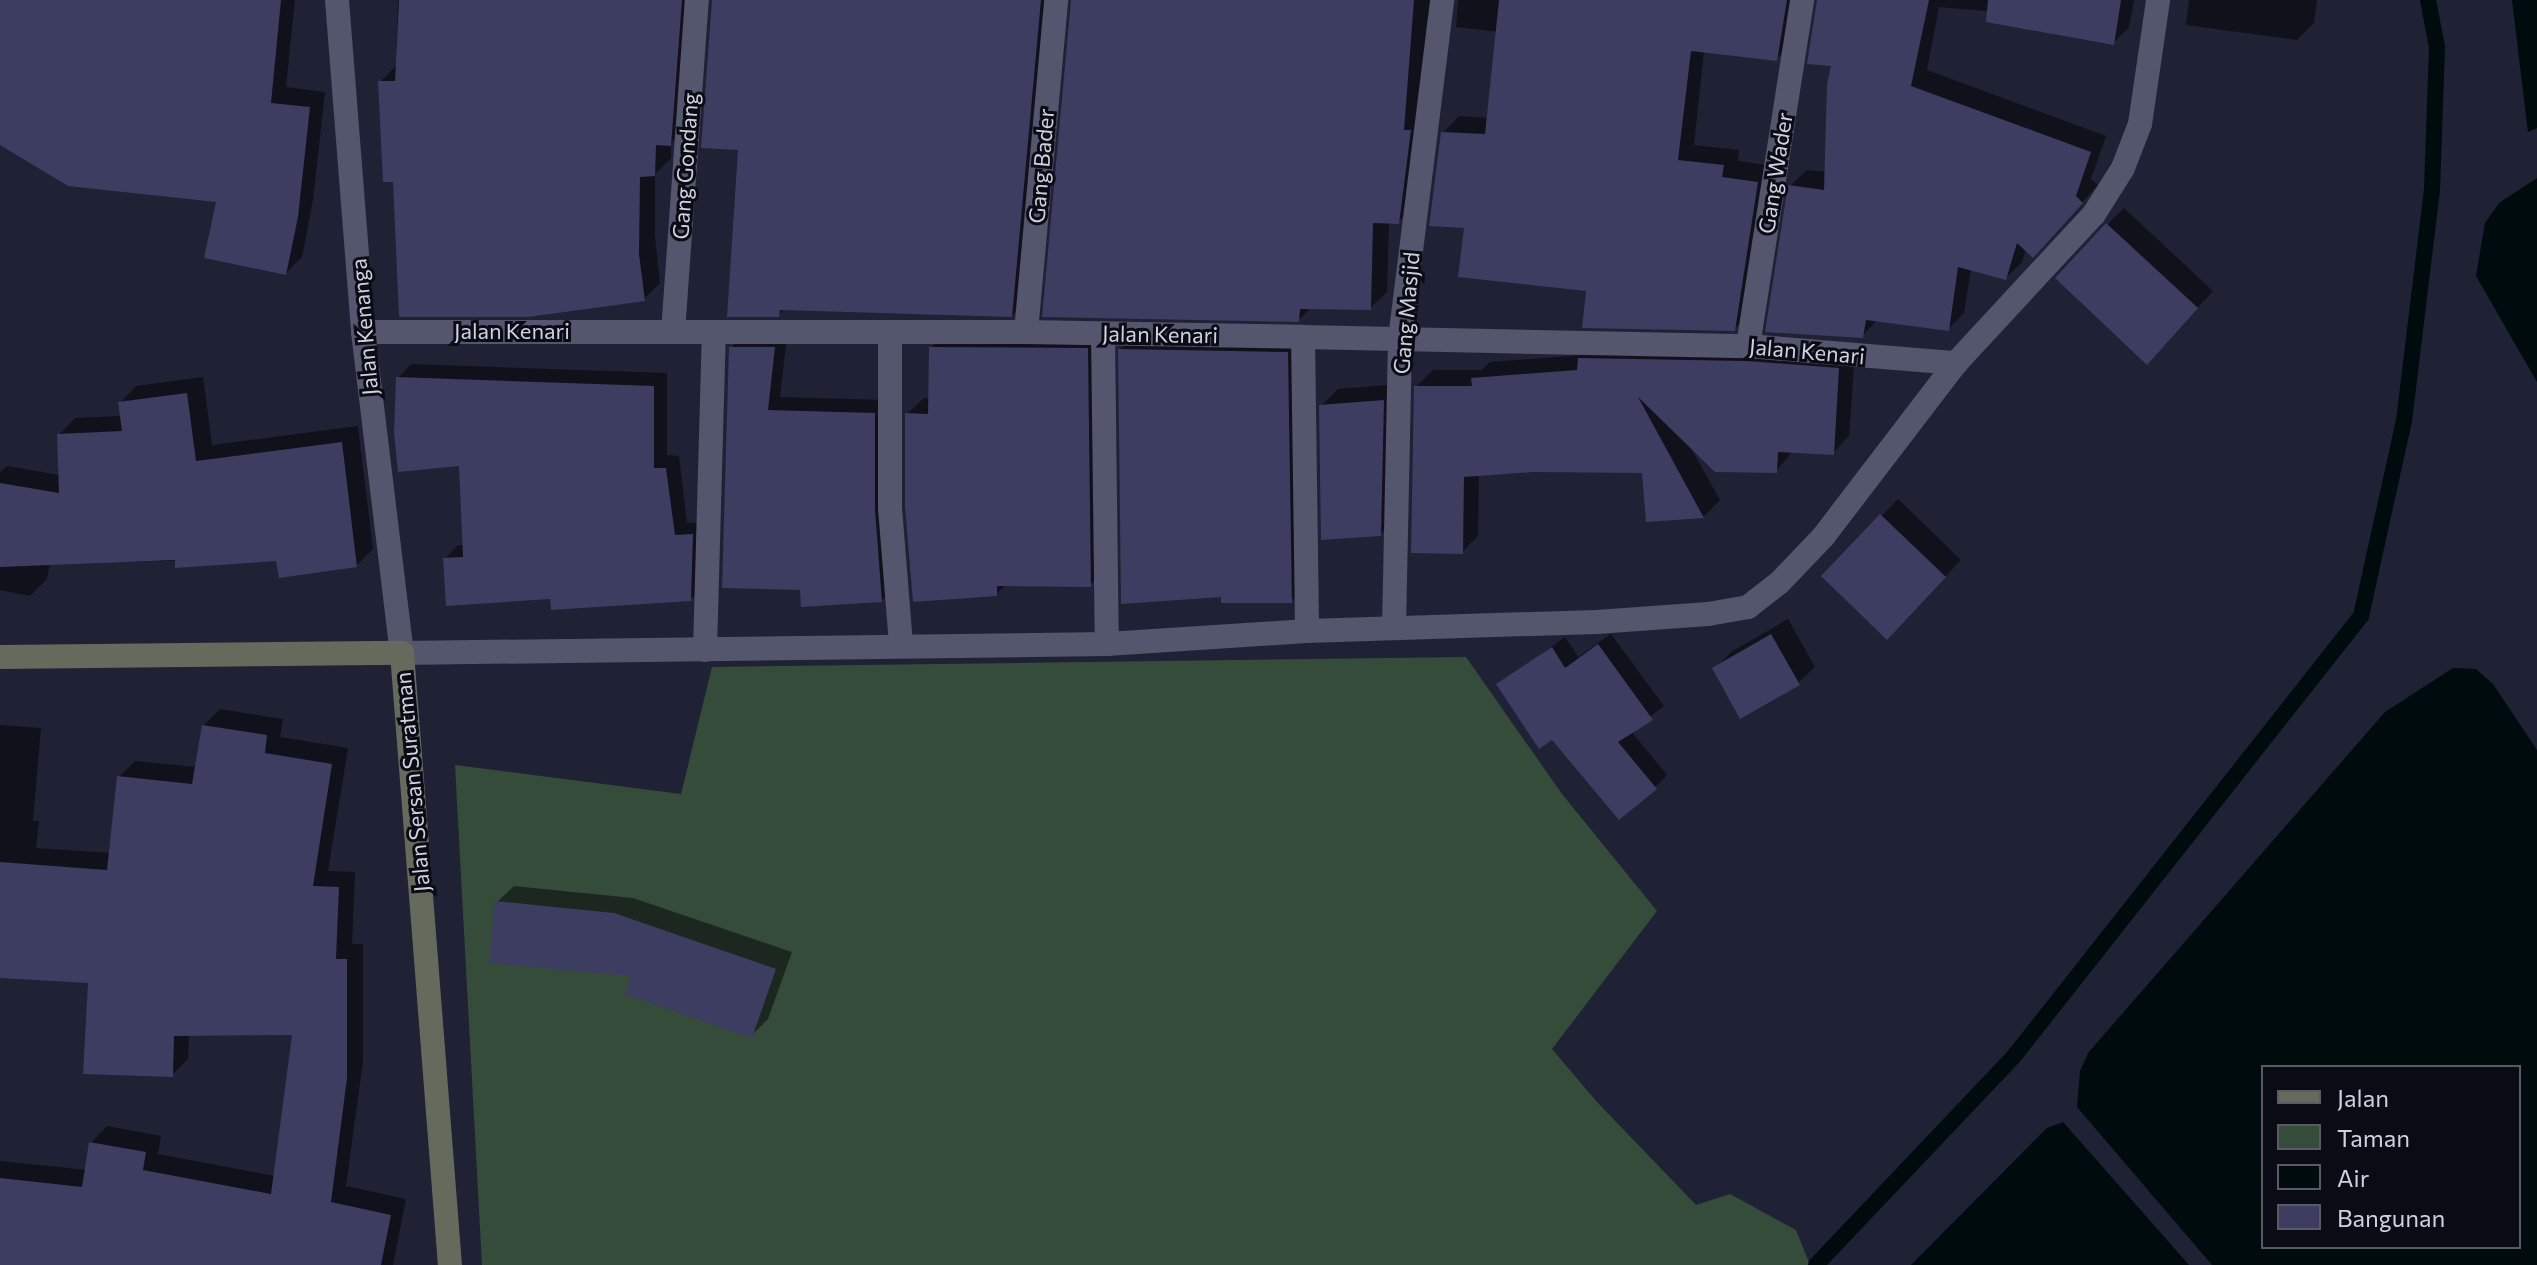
<!DOCTYPE html>
<style>
body{margin:0}
#map{position:relative;width:2537px;height:1265px;overflow:hidden;background:#1f2134;font-family:Commissioner,sans-serif}
div>[style]{position:absolute}
[style*='--x']{left:calc(var(--x)*1px);top:calc(var(--y)*1px);width:calc(var(--w)*1px);rotate:calc(var(--a)*1deg)}
.green>*{inset:0;background:#364c3a}
.water>*{inset:0;background:#000b0d}
.shadow>*{inset:0;background:#0007}
.stream>*{height:16px;margin:-8px;padding:0 8px;transform-origin:8px;border-radius:8px;background:#000b0d}
.building>*{inset:0;background:#3c3d61}
.street>*{height:24px;margin:-12px;padding:0 12px;transform-origin:12px;border-radius:12px;background:#53566c}
.secondary>*{height:24px;margin:-12px;padding:0 12px;transform-origin:12px;border-radius:12px;background:#666a5d}
span{translate:-50% -50%;white-space:nowrap;text-align:center;line-height:1.15;-webkit-text-stroke:6px #0a0b14;paint-order:stroke}
.street-label{font-size:22px;color:#d0d1df}
.legend{position:absolute;left:2261px;top:1065px;width:260px;height:184px;box-sizing:border-box;background:#0a0b14;border:2px solid #595a65;margin:0;padding:10px 14px;list-style:none;font-size:24px;color:#d0d1df}
.legend li{display:flex;align-items:center;gap:16px;height:40px}
.legend b{width:40px;border:2px solid #595a65}
</style>
<div id="map">
<div class="green">
<i style="clip-path:polygon(1466px 657px,1562px 794px,1657px 911px,1552px 1049px,1597px 1102px,1696px 1205px,1730px 1194px,1796px 1230px,1810px 1265px,482px 1265px,455px 765px,681px 794px,712px 667px)"></i>
</div>
<div class="water">
<i style="clip-path:polygon(2512px 0,2537px 0,2537px 128px,2528px 132px)"></i>
<i style="clip-path:polygon(2537px 178px,2537px 382px,2476px 276px,2485px 223px,2499px 203px)"></i>
<i style="clip-path:polygon(evenodd,2453px 668px,2476px 669px,2493px 684px,2537px 750px,2537px 1265px,2212px 1265px,2077px 1107px,2080px 1071px,2088px 1053px,2385px 712px,2453px 668px,2263px 1067px,2519px 1067px,2519px 1247px,2263px 1247px,2263px 1067px)"></i>
<i style="clip-path:polygon(2063px 1122px,2189px 1265px,1911px 1265px,2047px 1128px)"></i>
</div>
<div class="shadow">
<i style="clip-path:polygon(0 0,295px 0,286px 87px,325px 92px,313px 200px,302px 257px,286px 273px,218px 200px,0 143px)"></i>
<i style="clip-path:polygon(398px 0,696px 0,687px 127px,671px 143px,671px 158px,655px 174px,655px 237px,660px 283px,644px 299px,395px 180px,380px 82px,396px 66px)"></i>
<i style="clip-path:polygon(714px 0,1055px 0,1028px 299px,1012px 315px,785px 308px,778px 315px,741px 148px)"></i>
<i style="clip-path:polygon(1073px 0,1441px 0,1439px 7px,1427px 20px,1415px 206px,1398px 222px,1389px 222px,1387px 292px,1370px 308px,1311px 307px,1299px 320px)"></i>
<i style="clip-path:polygon(1458px 0,1800px 0,1793px 42px,1777px 58px,1704px 51px,1694px 145px,1739px 150px,1738px 161px,1774px 166px,1751px 312px,1734px 329px,1588px 289px,1466px 226px,1443px 133px,1459px 116px,1489px 118px,1498px 32px,1456px 27px)"></i>
<i style="clip-path:polygon(1818px 0,2134px 0,2129px 27px,2113px 43px,2010px 13px,1939px 7px,1927px 70px,2106px 136px,2091px 179px,2098px 185px,2049px 239px,2026px 249px,2022px 262px,2006px 278px,1971px 269px,1964px 313px,1948px 329px,1878px 319px,1862px 336px,1790px 186px,1807px 170px,1827px 172px,1834px 65px)"></i>
<i style="clip-path:polygon(2189px 0,2317px 0,2314px 23px,2297px 40px,2186px 25px)"></i>
<i style="clip-path:polygon(2124px 208px,2213px 291px,2163px 345px,2107px 225px)"></i>
<i style="clip-path:polygon(948px 331px,1104px 332px,1107px 569px,1090px 585px,1007px 584px,996px 594px,907px 414px,924px 398px,931px 398px,931px 348px)"></i>
<i style="clip-path:polygon(1135px 334px,1303px 337px,1306px 586px,1291px 601px,1223px 595px,1120px 349px)"></i>
<i style="clip-path:polygon(744px 335px,787px 335px,780px 397px,887px 400px,895px 586px,882px 600px,802px 588px,731px 348px)"></i>
<i style="clip-path:polygon(1597px 342px,1855px 353px,1849px 436px,1833px 453px,1793px 451px,1776px 471px,1691px 448px,1720px 500px,1704px 516px,1648px 520px,1644px 471px,1533px 470px,1479px 474px,1478px 536px,1462px 552px,1416px 387px,1433px 370px,1482px 370px,1490px 362px,1583px 355px)"></i>
<i style="clip-path:polygon(411px 364px,667px 373px,667px 455px,679px 456px,687px 523px,706px 522px,704px 586px,690px 600px,552px 597px,445px 559px,458px 545px,465px 545px,461px 464px,398px 378px)"></i>
<i style="clip-path:polygon(203px 377px,212px 445px,358px 426px,373px 549px,356px 566px,278px 559px,50px 563px,47px 579px,30px 596px,0 590px,0 472px,7px 466px,60px 475px,59px 435px,75px 418px,122px 416px,120px 403px,136px 386px)"></i>
<i style="clip-path:polygon(1399px 384px,1397px 517px,1380px 534px,1321px 406px,1338px 389px)"></i>
<i style="clip-path:polygon(1898px 499px,1961px 560px,1903px 621px,1824px 576px)"></i>
<i style="clip-path:polygon(1788px 619px,1815px 667px,1798px 683px,1715px 669px,1731px 652px)"></i>
<i style="clip-path:polygon(1611px 634px,1664px 706px,1631px 731px,1667px 775px,1655px 787px,1552px 737px,1499px 685px,1565px 637px,1578px 657px)"></i>
<i style="clip-path:polygon(220px 709px,283px 719px,280px 737px,348px 748px,328px 871px,355px 872px,352px 944px,363px 944px,363px 1061px,346px 1186px,406px 1199px,393px 1265px,0 1265px,0 1161px,87px 1170px,91px 1143px,107px 1126px,161px 1136px,158px 1154px,275px 1176px,294px 1033px,189px 1034px,188px 1059px,172px 1075px,90px 981px,0 976px,0 725px,41px 728px,33px 821px,39px 821px,36px 848px,111px 853px,119px 777px,135px 761px,197px 767px,203px 726px)"></i>
<i style="clip-path:polygon(514px 886px,633px 898px,792px 952px,768px 1019px,752px 1035px,497px 902px)"></i>
</div>
<div class="stream">
<i style="--x:1816;--y:1265;--w:289;--a:-46.5"></i>
<i style="--x:2015;--y:1055;--w:559;--a:-51.76"></i>
<i style="--x:2361;--y:616;--w:200;--a:-77.6"></i>
<i style="--x:2404;--y:421;--w:233;--a:-83.1"></i>
<i style="--x:2432;--y:190;--w:143;--a:-88"></i>
<i style="--x:2437;--y:47;--w:48;--a:-100.8"></i>
</div>
<div class="building">
<i style="clip-path:polygon(0 0,281px 0,271px 103px,310px 107px,298px 217px,286px 275px,204px 258px,216px 202px,68px 186px,0 145px)"></i>
<i style="clip-path:polygon(399px 0,682px 0,671px 146px,656px 145px,655px 176px,640px 177px,639px 254px,645px 301px,528px 317px,399px 317px,393px 182px,383px 182px,378px 81px,395px 81px)"></i>
<i style="clip-path:polygon(712px 0,1041px 0,1012px 317px,780px 310px,779px 317px,727px 317px,738px 150px,701px 148px)"></i>
<i style="clip-path:polygon(1071px 0,1414px 0,1404px 130px,1411px 130px,1399px 224px,1373px 223px,1371px 310px,1300px 309px,1299px 322px,1042px 317px)"></i>
<i style="clip-path:polygon(1499px 0,1787px 0,1777px 61px,1691px 51px,1678px 160px,1724px 165px,1722px 177px,1758px 182px,1735px 331px,1582px 328px,1586px 291px,1458px 277px,1464px 228px,1429px 226px,1441px 132px,1485px 134px)"></i>
<i style="clip-path:polygon(1817px 0,1929px 0,1911px 86px,2091px 152px,2076px 196px,2083px 203px,2033px 258px,2017px 243px,2006px 280px,1958px 267px,1949px 331px,1866px 320px,1863px 338px,1765px 332px,1788px 185px,1824px 190px,1827px 84px,1831px 66px,1807px 64px)"></i>
<i style="clip-path:polygon(1988px 0,2121px 0,2114px 45px,1986px 22px)"></i>
<i style="clip-path:polygon(2106px 223px,2198px 308px,2147px 365px,2055px 278px)"></i>
<i style="clip-path:polygon(729px 347px,775px 347px,768px 410px,875px 413px,875px 509px,882px 602px,801px 607px,800px 590px,722px 588px)"></i>
<i style="clip-path:polygon(929px 347px,1088px 348px,1091px 587px,997px 586px,997px 596px,913px 602px,905px 507px,905px 413px,928px 414px)"></i>
<i style="clip-path:polygon(1118px 349px,1288px 352px,1292px 603px,1221px 603px,1221px 597px,1121px 604px)"></i>
<i style="clip-path:polygon(1578px 358px,1747px 361px,1839px 368px,1834px 455px,1778px 452px,1777px 473px,1715px 472px,1638px 397px,1704px 518px,1646px 522px,1642px 473px,1533px 472px,1464px 477px,1463px 554px,1411px 553px,1414px 386px,1472px 386px,1471px 378px,1577px 370px)"></i>
<i style="clip-path:polygon(396px 377px,654px 386px,654px 468px,666px 468px,675px 535px,693px 534px,691px 601px,551px 610px,550px 599px,446px 606px,443px 558px,463px 557px,459px 466px,398px 472px,394px 433px)"></i>
<i style="clip-path:polygon(187px 393px,196px 461px,342px 442px,357px 567px,279px 578px,276px 561px,175px 568px,175px 560px,0 567px,0 483px,59px 493px,57px 434px,122px 431px,118px 402px)"></i>
<i style="clip-path:polygon(1384px 400px,1381px 536px,1321px 540px,1319px 405px)"></i>
<i style="clip-path:polygon(1880px 514px,1946px 577px,1887px 640px,1821px 576px)"></i>
<i style="clip-path:polygon(1771px 634px,1800px 685px,1740px 719px,1712px 668px)"></i>
<i style="clip-path:polygon(1598px 644px,1653px 720px,1618px 742px,1657px 789px,1619px 820px,1552px 740px,1539px 749px,1496px 684px,1552px 647px,1565px 668px)"></i>
<i style="clip-path:polygon(202px 725px,267px 735px,265px 753px,332px 764px,313px 886px,339px 887px,336px 959px,347px 959px,347px 1078px,331px 1202px,391px 1215px,381px 1265px,0 1265px,0 1178px,82px 1187px,89px 1142px,146px 1152px,143px 1170px,271px 1194px,292px 1035px,174px 1036px,173px 1077px,83px 1074px,88px 983px,0 978px,0 862px,107px 870px,117px 776px,192px 784px)"></i>
<i style="clip-path:polygon(495px 901px,614px 913px,776px 969px,752px 1038px,625px 994px,631px 976px,489px 963px)"></i>
</div>
<div class="street">
<i style="--x:337;--y:0;--w:333;--a:85.5"></i>
<i style="--x:363;--y:332;--w:323;--a:83.1"></i>
<i style="--x:402;--y:653;--w:705;--a:-0.73"></i>
<i style="--x:1107;--y:644;--w:200;--a:-3.7"></i>
<i style="--x:1307;--y:631;--w:290;--a:-1.8"></i>
<i style="--x:1597;--y:622;--w:111;--a:-4.1"></i>
<i style="--x:1708;--y:614;--w:41;--a:-9.9"></i>
<i style="--x:1748;--y:607;--w:39;--a:-38"></i>
<i style="--x:1779;--y:583;--w:64;--a:-46.3"></i>
<i style="--x:1823;--y:537;--w:219;--a:-52.6"></i>
<i style="--x:1956;--y:363;--w:203;--a:-47.2"></i>
<i style="--x:2094;--y:214;--w:54;--a:-57.8"></i>
<i style="--x:2123;--y:168;--w:47;--a:-68.9"></i>
<i style="--x:2140;--y:124;--w:125;--a:-81.7"></i>
<i style="--x:363;--y:332;--w:663;--a:0"></i>
<i style="--x:1026;--y:332;--w:277;--a:1"></i>
<i style="--x:1303;--y:337;--w:445;--a:1.2"></i>
<i style="--x:1748;--y:346;--w:209;--a:4.7"></i>
<i style="--x:673;--y:332;--w:333;--a:-85.9"></i>
<i style="--x:890;--y:332;--w:176;--a:90"></i>
<i style="--x:890;--y:508;--w:138;--a:85.4"></i>
<i style="--x:1026;--y:332;--w:333;--a:-84.8"></i>
<i style="--x:1103;--y:333;--w:311;--a:89.3"></i>
<i style="--x:1303;--y:337;--w:294;--a:89.2"></i>
<i style="--x:1748;--y:346;--w:350;--a:-81.1"></i>
<i style="--x:1394;--y:628;--w:289;--a:-88.8"></i>
<i style="--x:1400;--y:339;--w:342;--a:-82.9"></i>
<i style="--x:705;--y:650;--w:317;--a:-88.4"></i>
</div>
<div class="secondary">
<i style="--x:0;--y:657;--w:402;--a:-0.6"></i>
<i style="--x:402;--y:653;--w:614;--a:85.52"></i>
</div>
<div class="street-label">
<span style="left:685px;top:166px;rotate:-86deg">Gang Gondang</span>
<span style="left:1041px;top:166px;rotate:-85deg">Gang Bader</span>
<span style="left:1775px;top:173px;rotate:-81deg">Gang Wader</span>
<span style="left:1406px;top:313px;rotate:-85deg">Gang Masjid</span>
<span style="left:364px;top:327px;rotate:-95deg">Jalan Kenanga</span>
<span style="left:512px;top:331px">Jalan Kenari</span>
<span style="left:1160px;top:334px;rotate:1deg">Jalan Kenari</span>
<span style="left:1807px;top:351px;rotate:5deg">Jalan Kenari</span>
<span style="left:412px;top:782px;rotate:-95deg">Jalan Sersan Suratman</span>
</div>
<ul class="legend">
<li><b style="height:10px;background:#666a5d"></b>Jalan</li>
<li><b style="height:22px;background:#364c3a"></b>Taman</li>
<li><b style="height:22px;background:#000b0d"></b>Air</li>
<li><b style="height:22px;background:#3c3d61"></b>Bangunan</li>
</ul>
</div>
